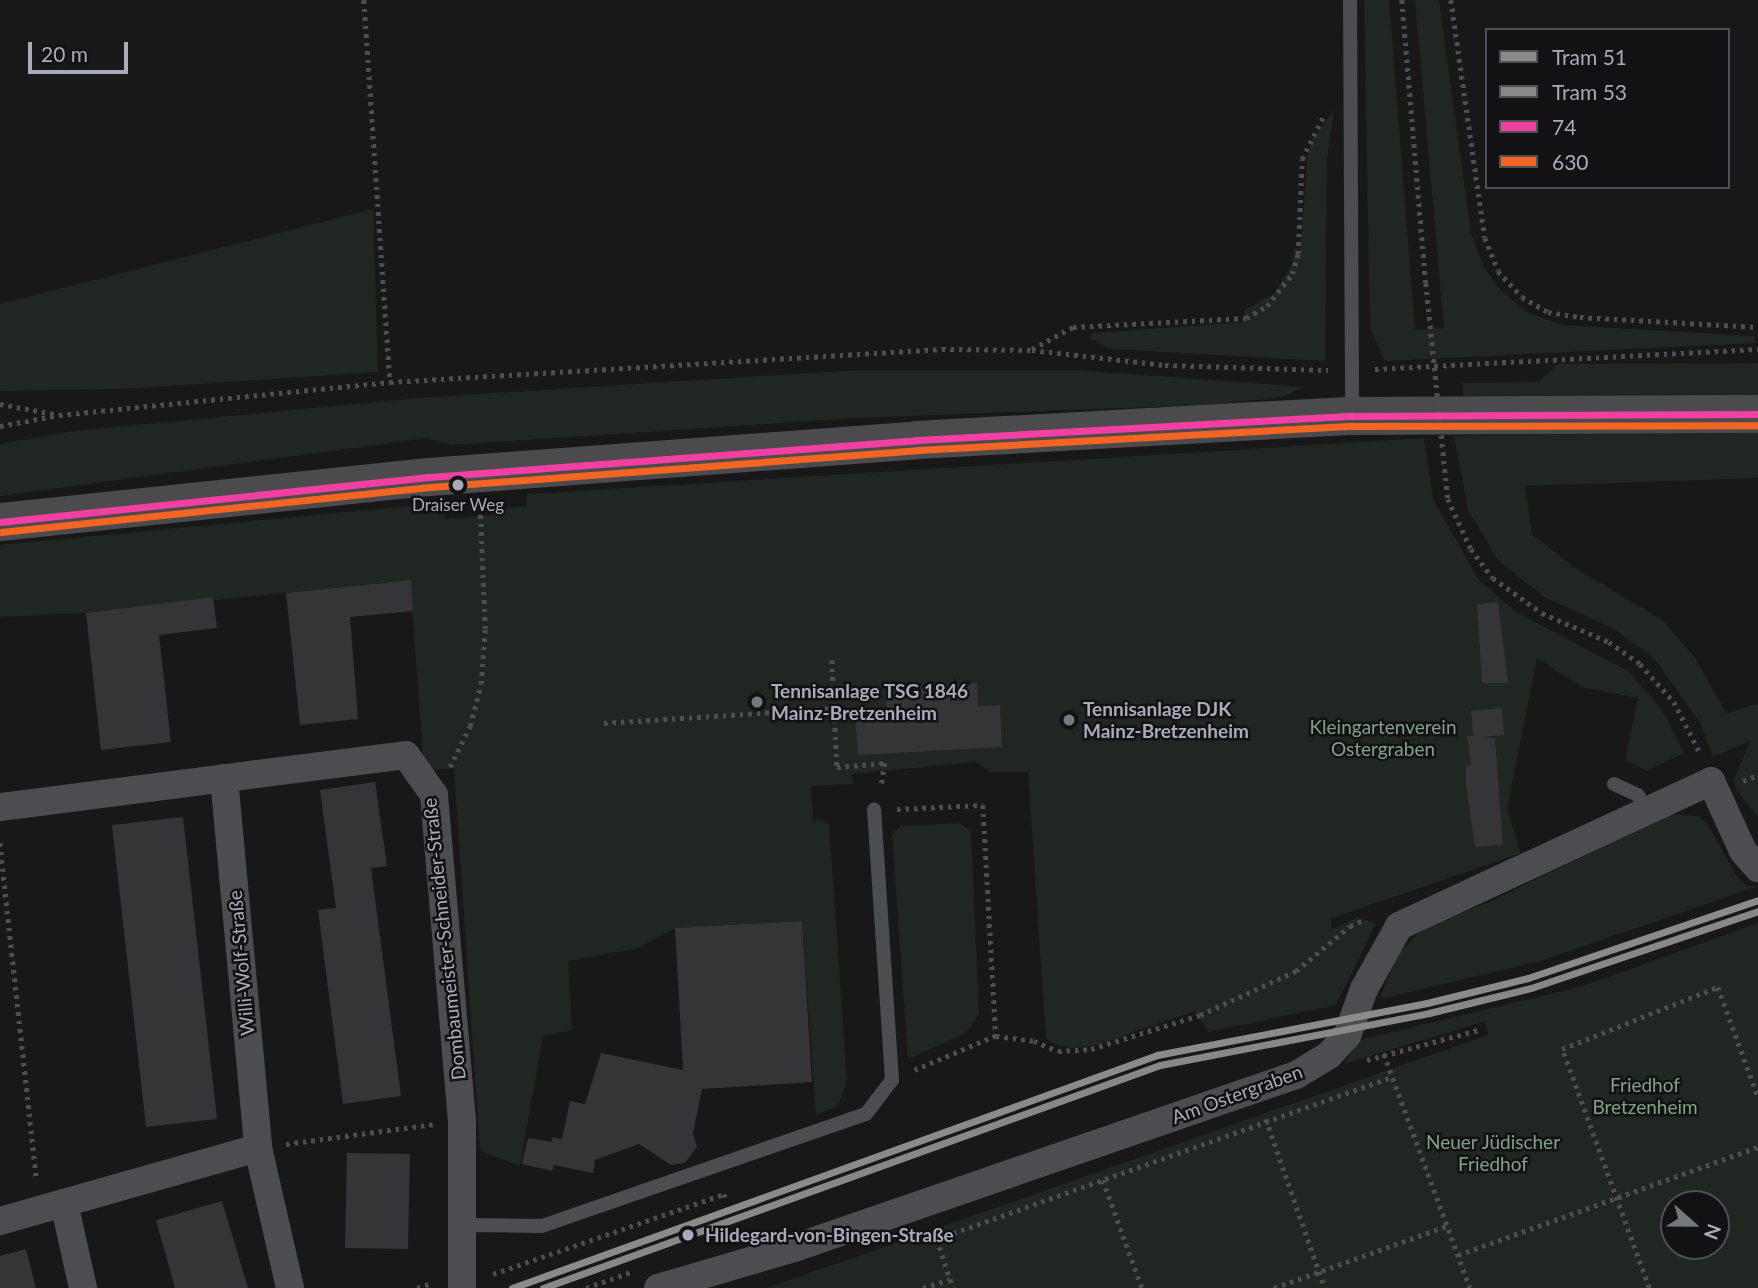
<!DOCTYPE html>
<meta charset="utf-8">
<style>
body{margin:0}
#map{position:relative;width:1758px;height:1288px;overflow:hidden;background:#181818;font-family:Lato,sans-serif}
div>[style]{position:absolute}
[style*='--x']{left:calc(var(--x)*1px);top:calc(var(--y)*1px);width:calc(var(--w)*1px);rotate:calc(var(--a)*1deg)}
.green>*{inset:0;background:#202621}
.building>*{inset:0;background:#353537}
.path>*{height:4.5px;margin-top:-2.25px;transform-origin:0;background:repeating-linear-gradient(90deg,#4e4e52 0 3.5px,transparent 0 8.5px)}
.lane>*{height:14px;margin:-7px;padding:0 7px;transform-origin:7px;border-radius:7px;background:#4c4d50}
.street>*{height:28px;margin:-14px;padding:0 14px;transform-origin:14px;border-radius:14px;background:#4c4d50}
.secondary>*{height:38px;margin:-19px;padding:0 19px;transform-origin:19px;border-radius:19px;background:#4b4b4e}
.path-bridge>*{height:4.5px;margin-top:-2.25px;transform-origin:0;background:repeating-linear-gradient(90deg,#4e4e52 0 3.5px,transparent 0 8.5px)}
.bus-1>*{height:7px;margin:-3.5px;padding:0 3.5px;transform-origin:3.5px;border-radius:3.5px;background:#f240a2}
.bus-2>*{height:7px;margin:-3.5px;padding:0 3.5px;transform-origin:3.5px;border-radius:3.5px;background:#f26522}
.tram-1>*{height:7px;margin:-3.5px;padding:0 3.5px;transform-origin:3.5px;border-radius:3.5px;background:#8b8b8a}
.tram-2>*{height:7px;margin:-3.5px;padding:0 3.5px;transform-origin:3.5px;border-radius:3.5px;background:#898888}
.dots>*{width:19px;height:19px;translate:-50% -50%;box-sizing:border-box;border:4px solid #121214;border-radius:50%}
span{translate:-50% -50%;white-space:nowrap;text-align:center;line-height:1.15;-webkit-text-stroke:5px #121214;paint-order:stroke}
.bus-label{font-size:17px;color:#a9acb8}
.poi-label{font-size:19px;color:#a9acb8;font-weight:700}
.left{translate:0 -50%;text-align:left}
.park-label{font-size:19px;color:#81a286}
.street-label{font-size:19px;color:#a9acb8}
.stop-label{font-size:19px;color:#a9acb8;font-weight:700}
.legend{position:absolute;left:1485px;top:28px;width:245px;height:161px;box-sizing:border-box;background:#121214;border:2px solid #4e5056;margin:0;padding:9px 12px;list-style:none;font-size:21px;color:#a9acb8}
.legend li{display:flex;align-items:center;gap:14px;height:35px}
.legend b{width:35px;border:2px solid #4e5056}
.north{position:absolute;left:1660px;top:1190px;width:70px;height:70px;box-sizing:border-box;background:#121214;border:2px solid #4e5056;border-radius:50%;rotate:111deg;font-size:19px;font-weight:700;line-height:28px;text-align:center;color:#a9acb8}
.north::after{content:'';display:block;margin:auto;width:24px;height:32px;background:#767880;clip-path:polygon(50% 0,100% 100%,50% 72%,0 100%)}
.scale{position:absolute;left:28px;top:42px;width:100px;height:32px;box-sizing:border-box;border:4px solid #a9acb8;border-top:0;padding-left:9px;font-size:21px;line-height:24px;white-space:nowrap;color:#a9acb8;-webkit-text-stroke:5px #121214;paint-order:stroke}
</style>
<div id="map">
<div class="green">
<i style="clip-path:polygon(1364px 0,1389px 0,1415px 330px,1444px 328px,1415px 0,1439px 0,1471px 233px,1484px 267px,1502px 292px,1529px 313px,1562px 325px,1754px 336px,1755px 343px,1385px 361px,1370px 328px)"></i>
<i style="clip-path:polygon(1334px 110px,1327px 158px,1325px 361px,1110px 349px,1090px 338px,1093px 333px,1244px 322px,1244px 310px,1274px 294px,1292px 264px,1294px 249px,1301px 248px,1307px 160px,1312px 140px)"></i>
<i style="clip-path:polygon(373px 209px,378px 372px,124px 389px,0 391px,0 304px)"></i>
<i style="clip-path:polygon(1758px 363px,1758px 394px,1463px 396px,1463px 383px,1538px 382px,1558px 364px)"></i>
<i style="clip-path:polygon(856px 370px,1078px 370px,1305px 387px,1282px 397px,1206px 405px,856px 418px,451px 445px,427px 438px,0 496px,0 444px,74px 431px,417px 398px)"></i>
<i style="clip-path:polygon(1758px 429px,1758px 478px,1525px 486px,1532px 534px,1572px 566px,1662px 620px,1694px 656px,1727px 714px,1758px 703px,1758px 817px,1737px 791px,1734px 779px,1750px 741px,1713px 757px,1700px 723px,1654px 658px,1612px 628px,1544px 597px,1498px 560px,1468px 510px,1454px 436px)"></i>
<i style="clip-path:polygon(1424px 438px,1433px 499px,1479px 580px,1516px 612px,1628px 671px,1662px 710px,1684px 753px,1647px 771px,1625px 760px,1638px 698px,1581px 687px,1537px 658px,1507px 809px,1521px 853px,1330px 919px,1333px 929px,1357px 917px,1376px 923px,1336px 1005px,1208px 1032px,1195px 1011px,1096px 1045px,1074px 1048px,1058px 1046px,1046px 1039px,1028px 772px,990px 772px,976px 762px,852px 774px,853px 784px,811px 786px,813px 822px,820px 819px,829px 824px,847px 1082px,838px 1106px,816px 1115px,802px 921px,675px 928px,639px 948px,568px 961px,572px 1030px,543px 1036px,520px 1166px,480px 1151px,454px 769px,424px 769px,410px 580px,86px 613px,0 617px,0 545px,410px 506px,419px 514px,444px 512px,446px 519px,491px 515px,495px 509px,526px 506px,527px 494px)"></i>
<i style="clip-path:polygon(1671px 814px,1698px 816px,1707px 823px,1737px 877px,1747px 886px,1758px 886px,1541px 961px,1380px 999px,1396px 956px,1425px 926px,1487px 903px)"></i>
<i style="clip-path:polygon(960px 823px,971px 832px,979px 1014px,966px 1033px,908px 1059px,892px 834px,901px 826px)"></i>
<i style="clip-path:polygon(evenodd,1758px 923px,1758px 1288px,767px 1288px,1488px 1035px,1485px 1021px,1344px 1064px,1359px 1040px,1583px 986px,1758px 923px,1674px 1204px,1716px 1204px,1716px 1246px,1674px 1246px,1674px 1204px)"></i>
</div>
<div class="building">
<i style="clip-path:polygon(411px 580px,413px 611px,350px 617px,358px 719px,300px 725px,286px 593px)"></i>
<i style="clip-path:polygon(213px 597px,217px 628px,159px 635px,171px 742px,101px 750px,86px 613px)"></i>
<i style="clip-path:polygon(1498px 602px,1508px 683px,1482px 683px,1477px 604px)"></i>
<i style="clip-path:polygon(977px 683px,978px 706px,1000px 705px,1002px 747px,858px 755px,855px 712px,887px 710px,885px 688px)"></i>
<i style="clip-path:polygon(1502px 708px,1504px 735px,1481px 737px,1495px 738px,1503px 845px,1475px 847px,1466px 784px,1466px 766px,1471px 765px,1467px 736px,1473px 736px,1471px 711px)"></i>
<i style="clip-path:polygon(375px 782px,387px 866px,371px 868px,401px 1096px,343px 1104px,318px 910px,336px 908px,320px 790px)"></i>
<i style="clip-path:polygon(183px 817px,217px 1119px,146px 1127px,112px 825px)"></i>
<i style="clip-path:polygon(802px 921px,812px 1082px,702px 1089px,693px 1133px,697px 1147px,685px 1163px,671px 1165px,639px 1144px,595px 1160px,593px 1173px,554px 1165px,552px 1171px,522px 1164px,528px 1138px,551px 1142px,553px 1137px,562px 1139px,570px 1101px,585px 1104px,601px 1053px,683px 1070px,675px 928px)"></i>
<i style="clip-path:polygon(347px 1153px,410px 1154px,408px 1249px,345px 1248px)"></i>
<i style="clip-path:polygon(222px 1201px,248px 1288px,175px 1288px,156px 1220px)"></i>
<i style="clip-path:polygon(26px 1249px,36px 1288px,0 1288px,0 1256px)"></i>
</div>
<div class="path">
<i style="--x:364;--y:0;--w:383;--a:86.1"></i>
<i style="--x:1402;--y:0;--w:284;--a:85.2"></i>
<i style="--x:1451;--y:0;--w:240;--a:81.9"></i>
<i style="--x:1485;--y:238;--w:35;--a:68"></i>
<i style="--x:1498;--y:271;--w:35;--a:47"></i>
<i style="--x:1522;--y:297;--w:30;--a:30"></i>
<i style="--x:1548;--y:312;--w:32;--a:9"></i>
<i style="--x:1580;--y:317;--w:178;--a:3.2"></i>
<i style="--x:1032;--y:349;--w:47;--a:-28.2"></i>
<i style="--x:1073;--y:327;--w:173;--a:-3"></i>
<i style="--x:1246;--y:318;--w:24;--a:-30"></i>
<i style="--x:1267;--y:306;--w:41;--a:-52"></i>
<i style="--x:1292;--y:274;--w:21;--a:-73"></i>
<i style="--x:1298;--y:254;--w:95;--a:-87.6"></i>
<i style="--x:1302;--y:159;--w:51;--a:-63.4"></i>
<i style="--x:1375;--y:369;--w:384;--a:-3"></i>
<i style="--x:0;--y:404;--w:55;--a:10.5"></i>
<i style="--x:0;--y:426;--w:60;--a:-10.6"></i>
<i style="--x:59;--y:415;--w:333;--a:-5.7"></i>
<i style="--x:390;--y:382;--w:553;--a:-3.42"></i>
<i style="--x:942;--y:349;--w:90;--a:0.6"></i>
<i style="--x:1032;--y:350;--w:134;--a:6.4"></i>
<i style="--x:1165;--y:365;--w:163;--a:1.8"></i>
<i style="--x:1448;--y:499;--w:55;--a:65.3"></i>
<i style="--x:1471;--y:549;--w:36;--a:53"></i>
<i style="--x:1493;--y:578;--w:60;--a:35.5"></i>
<i style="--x:1542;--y:613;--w:73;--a:23.4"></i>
<i style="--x:1609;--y:642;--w:38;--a:35"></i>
<i style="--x:1640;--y:664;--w:51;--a:48.2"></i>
<i style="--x:1674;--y:702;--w:59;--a:63"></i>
<i style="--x:832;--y:660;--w:107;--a:87.3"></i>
<i style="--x:837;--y:767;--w:48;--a:-4.8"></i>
<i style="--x:885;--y:763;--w:24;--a:99"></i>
<i style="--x:604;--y:723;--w:230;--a:-3.7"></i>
<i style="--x:450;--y:767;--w:46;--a:-64"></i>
<i style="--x:470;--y:726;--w:43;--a:-75.3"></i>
<i style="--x:481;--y:684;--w:55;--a:-85.8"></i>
<i style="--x:485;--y:629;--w:120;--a:-92.4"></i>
<i style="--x:1743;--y:781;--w:16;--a:-22"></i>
<i style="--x:897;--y:809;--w:86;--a:-2.7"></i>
<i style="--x:983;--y:805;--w:231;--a:86.8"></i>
<i style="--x:996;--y:1036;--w:88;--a:157.2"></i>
<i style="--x:0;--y:843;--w:340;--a:83.8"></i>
<i style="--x:996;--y:1036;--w:38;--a:7"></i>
<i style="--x:1034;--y:1041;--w:26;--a:23"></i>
<i style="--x:1058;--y:1051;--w:33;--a:-3"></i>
<i style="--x:1091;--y:1049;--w:114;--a:-17.3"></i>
<i style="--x:1200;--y:1015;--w:106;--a:-24.6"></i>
<i style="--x:1296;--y:971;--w:70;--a:-39.8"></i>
<i style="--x:1350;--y:926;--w:17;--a:-24"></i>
<i style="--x:1384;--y:1054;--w:249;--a:69.8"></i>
<i style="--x:1367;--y:1060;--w:115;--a:-15.1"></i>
<i style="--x:1266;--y:1119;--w:179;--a:70.8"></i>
<i style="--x:286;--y:1144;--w:148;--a:-7.7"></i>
<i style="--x:1103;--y:1180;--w:115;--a:70.1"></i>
<i style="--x:937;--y:1239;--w:483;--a:-19.6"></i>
<i style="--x:937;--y:1239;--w:52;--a:71.9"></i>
<i style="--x:1458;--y:1255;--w:319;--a:-19.8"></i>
<i style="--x:493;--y:1274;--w:244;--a:-19.1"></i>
<i style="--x:724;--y:1194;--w:6;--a:72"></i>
<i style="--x:417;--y:1288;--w:16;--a:-18"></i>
<i style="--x:586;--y:1288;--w:48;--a:-19.6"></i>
<i style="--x:923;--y:1288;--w:28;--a:-18"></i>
<i style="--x:1274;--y:1288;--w:184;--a:-19.7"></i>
<i style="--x:1649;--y:1288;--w:254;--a:-110"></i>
<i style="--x:1562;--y:1049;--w:168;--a:-21.7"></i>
<i style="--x:1718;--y:987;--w:117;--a:70"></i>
</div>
<div class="lane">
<i style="--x:1350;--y:0;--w:415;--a:89.7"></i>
<i style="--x:1614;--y:784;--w:26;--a:25"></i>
<i style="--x:1638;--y:795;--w:17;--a:65"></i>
<i style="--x:460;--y:1225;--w:82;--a:0.7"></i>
<i style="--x:542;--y:1226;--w:343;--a:-19.1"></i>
<i style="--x:866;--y:1114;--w:43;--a:-52.6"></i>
<i style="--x:892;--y:1080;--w:271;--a:-93.8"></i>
</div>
<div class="street">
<i style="--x:224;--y:778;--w:372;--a:84.7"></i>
<i style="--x:258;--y:1148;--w:144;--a:77.1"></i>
<i style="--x:0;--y:807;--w:409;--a:-7.3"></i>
<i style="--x:406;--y:755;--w:49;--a:55"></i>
<i style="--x:434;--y:795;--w:326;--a:85.1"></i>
<i style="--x:462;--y:1120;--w:168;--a:90"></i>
<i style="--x:64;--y:1203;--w:87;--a:77.4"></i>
<i style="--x:0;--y:1221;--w:268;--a:-15.8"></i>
<i style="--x:658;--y:1288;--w:145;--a:-16.4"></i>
<i style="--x:797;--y:1247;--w:528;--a:-19.02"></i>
<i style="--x:1296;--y:1075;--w:39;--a:-31"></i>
<i style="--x:1329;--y:1055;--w:26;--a:-47"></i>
<i style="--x:1347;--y:1036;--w:50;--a:-70.1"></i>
<i style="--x:1364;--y:989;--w:72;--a:-60.9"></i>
<i style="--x:1399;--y:926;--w:344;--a:-24.9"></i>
<i style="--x:1711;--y:781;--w:77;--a:65.4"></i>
<i style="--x:1743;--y:851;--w:23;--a:49"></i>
</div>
<div class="secondary">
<i style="--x:0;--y:522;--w:431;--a:-6"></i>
<i style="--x:429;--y:477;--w:489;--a:-4.3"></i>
<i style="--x:917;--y:440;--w:436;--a:-3.2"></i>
<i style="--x:1352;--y:416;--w:406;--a:-0.3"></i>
</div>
<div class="path-bridge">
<i style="--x:1426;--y:283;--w:217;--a:84.2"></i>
</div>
<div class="bus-1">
<i style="--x:0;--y:522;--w:431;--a:-6"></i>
<i style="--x:429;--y:477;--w:489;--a:-4.3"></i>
<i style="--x:917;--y:440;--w:436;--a:-3.2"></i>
<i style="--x:1352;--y:416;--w:406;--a:-0.3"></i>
</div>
<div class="bus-2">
<i style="--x:1;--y:532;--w:431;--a:-6"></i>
<i style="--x:430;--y:487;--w:489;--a:-4.3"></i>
<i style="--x:918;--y:450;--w:435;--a:-3.2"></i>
<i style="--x:1352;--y:426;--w:406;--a:-0.1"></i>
</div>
<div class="tram-1">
<i style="--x:512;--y:1288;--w:686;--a:-19.86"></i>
<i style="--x:1157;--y:1055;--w:275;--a:-10.9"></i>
<i style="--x:1427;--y:1003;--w:104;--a:-13.9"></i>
<i style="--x:1528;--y:978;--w:243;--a:-18.7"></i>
</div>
<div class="tram-2">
<i style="--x:543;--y:1288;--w:656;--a:-19.87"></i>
<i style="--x:1160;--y:1065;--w:274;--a:-10.9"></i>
<i style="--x:1429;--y:1013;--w:105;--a:-13.8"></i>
<i style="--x:1531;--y:988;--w:240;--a:-18.7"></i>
</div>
<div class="dots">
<i style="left:458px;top:485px;background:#a9acb8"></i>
<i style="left:757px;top:702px;background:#767880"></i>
<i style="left:1069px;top:720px;background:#767880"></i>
<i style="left:688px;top:1235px;background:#a9acb8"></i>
</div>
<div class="bus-label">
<span style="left:458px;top:505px">Draiser Weg</span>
</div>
<div class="poi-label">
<span class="left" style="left:771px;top:702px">Tennisanlage TSG 1846<br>Mainz-Bretzenheim</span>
<span class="left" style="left:1083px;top:720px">Tennisanlage DJK<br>Mainz-Bretzenheim</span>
</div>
<div class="park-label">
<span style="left:1383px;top:738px">Kleingartenverein<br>Ostergraben</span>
<span style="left:1645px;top:1096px">Friedhof<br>Bretzenheim</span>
<span style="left:1493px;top:1153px">Neuer Jüdischer<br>Friedhof</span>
</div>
<div class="street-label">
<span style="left:444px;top:939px;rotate:-96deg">Dombaumeister-Schneider-Straße</span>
<span style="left:241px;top:963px;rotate:-95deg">Willi-Wolf-Straße</span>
<span style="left:1237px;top:1094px;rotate:-20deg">Am Ostergraben</span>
</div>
<div class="stop-label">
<span class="left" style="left:705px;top:1235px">Hildegard-von-Bingen-Straße</span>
</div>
<ul class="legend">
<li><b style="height:9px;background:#8b8b8a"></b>Tram 51</li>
<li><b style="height:9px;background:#898888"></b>Tram 53</li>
<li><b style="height:9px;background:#f240a2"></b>74</li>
<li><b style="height:9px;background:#f26522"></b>630</li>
</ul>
<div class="north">N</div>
<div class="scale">20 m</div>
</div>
